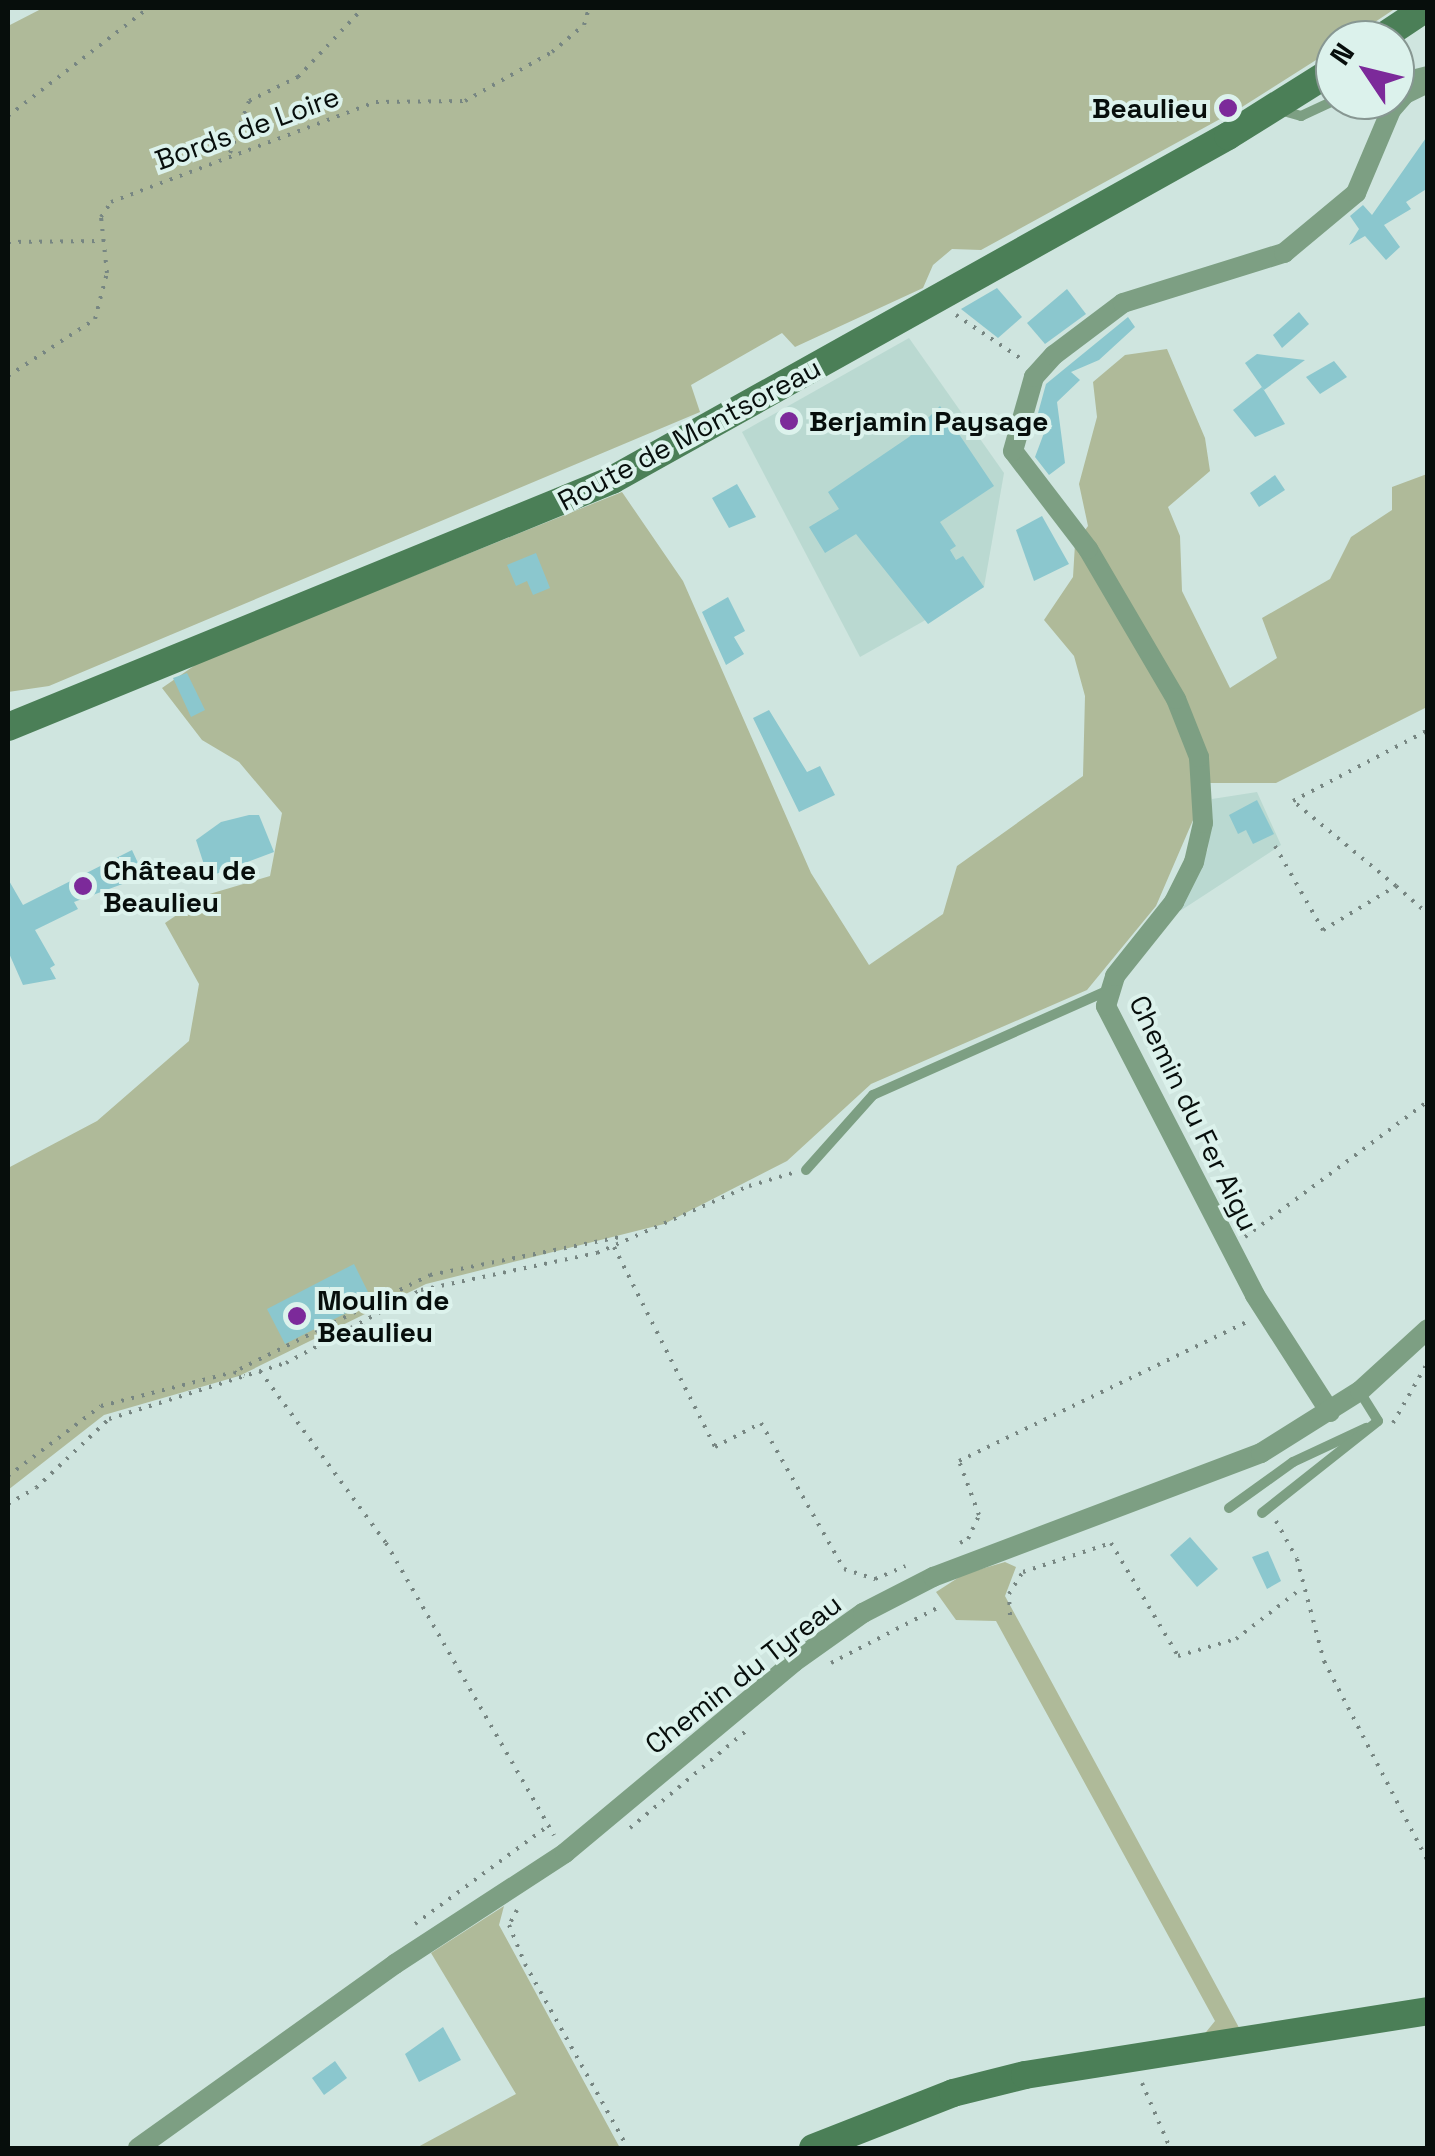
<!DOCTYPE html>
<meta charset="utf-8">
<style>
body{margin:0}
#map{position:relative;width:1435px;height:2156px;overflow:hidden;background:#cfe5df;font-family:"Space Grotesk",sans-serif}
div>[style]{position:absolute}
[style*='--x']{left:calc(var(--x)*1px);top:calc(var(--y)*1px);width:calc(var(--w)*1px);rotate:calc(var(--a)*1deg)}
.built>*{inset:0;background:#bad9d1}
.green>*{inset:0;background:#afba99}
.building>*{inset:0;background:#8bc7ce}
.path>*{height:4px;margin-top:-2px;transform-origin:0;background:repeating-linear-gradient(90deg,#778682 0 2.5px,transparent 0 10.5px)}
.lane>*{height:10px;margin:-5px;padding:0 5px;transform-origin:5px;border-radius:5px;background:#7d9f83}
.street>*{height:20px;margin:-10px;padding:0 10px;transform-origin:10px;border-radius:10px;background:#7d9f83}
.secondary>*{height:28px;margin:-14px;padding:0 14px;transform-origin:14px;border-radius:14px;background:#4b7f57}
.dots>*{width:28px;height:28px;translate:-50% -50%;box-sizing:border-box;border:5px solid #dcf2ec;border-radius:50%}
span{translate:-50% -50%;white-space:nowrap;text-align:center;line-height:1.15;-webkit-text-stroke:8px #dcf2ec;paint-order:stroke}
.poi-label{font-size:28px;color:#070e0c;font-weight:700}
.right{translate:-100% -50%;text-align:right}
.left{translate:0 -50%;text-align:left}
.street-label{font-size:28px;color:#070e0c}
.frame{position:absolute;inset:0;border:10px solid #070e0c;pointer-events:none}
.north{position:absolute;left:1315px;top:20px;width:100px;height:100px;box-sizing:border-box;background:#dcf2ec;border:2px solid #879792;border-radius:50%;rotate:305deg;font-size:28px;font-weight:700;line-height:40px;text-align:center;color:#070e0c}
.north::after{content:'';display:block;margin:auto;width:35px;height:45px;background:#7c2a9a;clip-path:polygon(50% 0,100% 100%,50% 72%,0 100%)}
</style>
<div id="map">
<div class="built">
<i style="clip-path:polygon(909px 338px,1004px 473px,984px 587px,860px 657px,742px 432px)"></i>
<i style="clip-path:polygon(1257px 792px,1281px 845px,1180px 911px,1208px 849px,1212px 799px)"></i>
</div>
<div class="green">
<i style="clip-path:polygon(43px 8px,1396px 8px,1348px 40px,1335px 40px,1335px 48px,1242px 107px,981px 250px,952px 249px,933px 265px,923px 288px,795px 347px,782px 333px,691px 385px,700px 412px,49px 686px,8px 692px,8px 26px)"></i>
<i style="clip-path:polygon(1167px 349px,1205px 438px,1210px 471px,1168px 507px,1180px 536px,1182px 591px,1230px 688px,1277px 658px,1262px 618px,1330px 579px,1351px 537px,1392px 510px,1392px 487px,1427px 474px,1427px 707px,1276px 783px,1209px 783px,1156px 906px,1087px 990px,871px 1084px,787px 1161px,664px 1224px,426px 1284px,239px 1376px,104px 1415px,8px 1490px,8px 1168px,97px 1121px,189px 1041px,199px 984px,165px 923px,206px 895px,270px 876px,282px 813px,239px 762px,202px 740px,162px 688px,201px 661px,622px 492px,683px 581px,811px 873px,869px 965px,943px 914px,957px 866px,1083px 776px,1085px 696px,1074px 656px,1044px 620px,1073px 577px,1075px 544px,1088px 526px,1079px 484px,1097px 417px,1093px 382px,1125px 355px)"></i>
<i style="clip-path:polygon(1005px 1562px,1016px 1567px,1005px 1596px,1243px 2035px,1198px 2042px,1215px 2021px,996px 1621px,956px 1620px,936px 1592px,964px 1574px)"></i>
<i style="clip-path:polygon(504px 1906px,499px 1925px,620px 2148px,416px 2148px,516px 2094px,431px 1953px)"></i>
</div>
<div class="building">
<i style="clip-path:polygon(1428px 135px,1428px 188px,1406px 202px,1411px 209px,1384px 225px,1400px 247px,1386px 260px,1365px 236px,1349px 245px,1359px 229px,1350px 216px,1363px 205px,1372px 215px)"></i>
<i style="clip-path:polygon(997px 288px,1022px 317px,998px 338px,961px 309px)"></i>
<i style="clip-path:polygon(1067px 289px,1086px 314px,1045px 344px,1027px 323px)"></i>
<i style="clip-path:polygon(1299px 312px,1309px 324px,1282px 348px,1273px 335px)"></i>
<i style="clip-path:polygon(1128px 317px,1135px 327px,1099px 360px,1071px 372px,1080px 380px,1057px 402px,1065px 463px,1049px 475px,1035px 457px,1047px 425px,1035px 424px,1046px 384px)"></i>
<i style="clip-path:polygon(1257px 354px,1305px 360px,1264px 390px,1245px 363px)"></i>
<i style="clip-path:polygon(1334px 361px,1347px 377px,1320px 394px,1306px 377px)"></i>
<i style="clip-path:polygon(1262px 387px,1285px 424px,1255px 437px,1233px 410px)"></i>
<i style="clip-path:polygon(940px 406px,994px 486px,940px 522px,956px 546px,950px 550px,956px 560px,963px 556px,984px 587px,928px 624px,856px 534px,825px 553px,809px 527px,839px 509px,828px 492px,909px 437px)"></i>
<i style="clip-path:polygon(1275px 475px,1285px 490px,1259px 507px,1250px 493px)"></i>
<i style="clip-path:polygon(737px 484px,756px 517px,729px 528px,712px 498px)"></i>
<i style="clip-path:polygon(1042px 516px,1069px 564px,1034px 581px,1016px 530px)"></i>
<i style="clip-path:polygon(536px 553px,550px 588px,533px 595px,527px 581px,516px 586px,507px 565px)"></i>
<i style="clip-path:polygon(728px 597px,745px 631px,734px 637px,744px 654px,726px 665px,702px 612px)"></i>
<i style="clip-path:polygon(187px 673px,205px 710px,191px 717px,173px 678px)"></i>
<i style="clip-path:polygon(769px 710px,807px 772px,820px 766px,835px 795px,799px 812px,753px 718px)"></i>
<i style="clip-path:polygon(1257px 800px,1274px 834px,1253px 844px,1246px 830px,1238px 834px,1229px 815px)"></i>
<i style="clip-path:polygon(249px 815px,259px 815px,274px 852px,208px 877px,196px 840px,221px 822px)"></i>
<i style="clip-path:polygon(132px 850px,144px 876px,74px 902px,78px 909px,35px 930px,55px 965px,50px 968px,56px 979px,23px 985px,8px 951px,8px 879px,23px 905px)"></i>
<i style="clip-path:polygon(354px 1264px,372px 1300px,285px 1344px,267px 1309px)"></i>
<i style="clip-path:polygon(1190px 1537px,1218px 1569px,1197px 1587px,1170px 1555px)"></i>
<i style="clip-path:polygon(1268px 1551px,1281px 1581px,1267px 1589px,1252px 1557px)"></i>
<i style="clip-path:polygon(443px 2027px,461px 2060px,419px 2082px,405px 2054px)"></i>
<i style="clip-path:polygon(335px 2061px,347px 2078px,324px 2095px,312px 2078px)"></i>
</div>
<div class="path">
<i style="--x:8;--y:116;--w:177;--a:-37.6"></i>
<i style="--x:230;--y:153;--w:55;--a:-69.9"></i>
<i style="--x:249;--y:101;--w:55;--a:-26.1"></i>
<i style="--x:298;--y:77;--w:95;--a:-46.7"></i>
<i style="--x:8;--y:242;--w:94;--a:-0.6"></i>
<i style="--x:956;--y:315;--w:81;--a:33.9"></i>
<i style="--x:8;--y:376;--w:104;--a:-33.2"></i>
<i style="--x:95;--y:319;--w:48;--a:-75.4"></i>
<i style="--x:107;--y:273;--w:56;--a:-96.1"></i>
<i style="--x:101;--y:217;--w:18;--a:-56"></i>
<i style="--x:111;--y:202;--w:283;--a:-20.7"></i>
<i style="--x:376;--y:102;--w:89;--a:-0.6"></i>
<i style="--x:465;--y:101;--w:100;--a:-29.4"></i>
<i style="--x:552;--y:52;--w:42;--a:-40.2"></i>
<i style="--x:584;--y:25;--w:18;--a:-74"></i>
<i style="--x:1275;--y:846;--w:97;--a:60.3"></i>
<i style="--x:1323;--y:930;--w:85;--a:-31.1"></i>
<i style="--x:1396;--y:886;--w:43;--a:41.2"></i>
<i style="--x:1396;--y:886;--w:134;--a:-140.5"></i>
<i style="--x:1293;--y:801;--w:153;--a:-27.7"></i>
<i style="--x:1245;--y:1237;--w:228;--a:-36.6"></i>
<i style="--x:614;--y:1247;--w:224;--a:63.2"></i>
<i style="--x:715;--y:1447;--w:52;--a:-27.6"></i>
<i style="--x:761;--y:1423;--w:168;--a:60.4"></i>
<i style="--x:844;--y:1569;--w:33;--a:18"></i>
<i style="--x:875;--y:1579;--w:33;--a:-23"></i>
<i style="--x:240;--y:1369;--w:212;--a:-26.3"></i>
<i style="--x:430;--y:1275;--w:199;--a:-11.3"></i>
<i style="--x:260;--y:1371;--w:213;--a:53.8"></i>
<i style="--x:386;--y:1543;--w:337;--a:60.1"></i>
<i style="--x:1393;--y:1423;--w:70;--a:-60.2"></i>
<i style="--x:8;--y:1476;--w:116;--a:-37"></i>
<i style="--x:101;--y:1406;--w:137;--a:-14.3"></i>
<i style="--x:234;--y:1372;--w:11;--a:22"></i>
<i style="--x:8;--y:1504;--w:32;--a:-30"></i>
<i style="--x:36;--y:1488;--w:100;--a:-43.4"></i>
<i style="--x:109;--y:1419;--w:186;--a:-17.6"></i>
<i style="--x:286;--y:1363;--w:153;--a:-28.4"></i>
<i style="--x:421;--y:1290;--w:180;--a:-11.9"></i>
<i style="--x:597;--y:1253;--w:166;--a:-23.8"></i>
<i style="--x:749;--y:1186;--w:46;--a:-16.5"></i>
<i style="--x:1276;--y:1521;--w:43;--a:61.1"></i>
<i style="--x:1297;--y:1559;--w:106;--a:75.2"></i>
<i style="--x:1324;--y:1661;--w:226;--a:62.6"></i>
<i style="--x:960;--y:1543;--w:9;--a:-27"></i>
<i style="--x:968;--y:1539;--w:26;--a:-65"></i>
<i style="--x:979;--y:1515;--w:58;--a:-110.3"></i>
<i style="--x:959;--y:1461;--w:322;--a:-25.8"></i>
<i style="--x:1010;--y:1615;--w:21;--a:-93"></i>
<i style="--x:1009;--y:1594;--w:26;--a:-58"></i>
<i style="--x:1023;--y:1572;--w:93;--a:-18.2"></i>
<i style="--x:1111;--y:1543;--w:131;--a:59.3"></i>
<i style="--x:1178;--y:1656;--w:60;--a:-16.3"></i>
<i style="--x:1236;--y:1639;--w:83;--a:-37.7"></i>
<i style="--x:831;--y:1663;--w:122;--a:-27.4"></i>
<i style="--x:630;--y:1828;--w:150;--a:-39.9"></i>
<i style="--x:517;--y:1910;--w:17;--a:118"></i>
<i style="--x:509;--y:1925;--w:42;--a:67.7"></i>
<i style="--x:525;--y:1964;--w:211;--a:60.8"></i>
<i style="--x:415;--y:1924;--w:165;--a:-36.4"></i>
<i style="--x:1142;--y:2083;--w:71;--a:66.7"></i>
</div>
<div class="lane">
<i style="--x:1395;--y:79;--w:34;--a:-14"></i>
<i style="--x:1280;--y:110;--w:22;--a:16"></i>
<i style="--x:1301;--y:116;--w:38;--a:-25"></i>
<i style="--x:806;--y:1170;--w:101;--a:-48.2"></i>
<i style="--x:873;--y:1095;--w:256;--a:-24"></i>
<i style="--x:1229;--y:1508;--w:79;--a:-35.7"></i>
<i style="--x:1293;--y:1462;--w:81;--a:-25"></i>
<i style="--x:1262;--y:1513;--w:148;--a:-38.4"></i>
<i style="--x:1378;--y:1421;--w:34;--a:-122"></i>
</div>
<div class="street">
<i style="--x:1330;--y:1412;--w:139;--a:-122.7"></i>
<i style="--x:1255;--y:1295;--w:325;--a:-117.3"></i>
<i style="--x:1106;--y:1006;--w:31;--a:-73"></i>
<i style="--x:1115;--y:976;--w:95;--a:-51.4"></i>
<i style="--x:1174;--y:902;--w:45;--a:-63.4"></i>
<i style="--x:1194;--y:862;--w:40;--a:-77"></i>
<i style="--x:1203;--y:823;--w:66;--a:-93.5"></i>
<i style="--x:1199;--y:757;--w:62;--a:-111.6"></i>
<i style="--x:1176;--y:699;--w:174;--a:-120.4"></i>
<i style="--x:1088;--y:549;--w:123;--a:-127.4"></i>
<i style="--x:1013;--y:451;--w:77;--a:-74.2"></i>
<i style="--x:1034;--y:377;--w:30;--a:-48"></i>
<i style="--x:1054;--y:355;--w:86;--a:-37"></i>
<i style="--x:1123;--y:303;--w:169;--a:-17.3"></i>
<i style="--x:1284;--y:253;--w:94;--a:-39.8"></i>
<i style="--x:1356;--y:193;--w:90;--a:-67.1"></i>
<i style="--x:1391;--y:110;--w:21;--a:-49"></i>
<i style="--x:1405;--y:94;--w:25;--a:-26"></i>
<i style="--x:138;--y:2148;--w:316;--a:-35.6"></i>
<i style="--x:395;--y:1964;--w:203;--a:-33.1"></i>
<i style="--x:565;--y:1853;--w:298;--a:-39.8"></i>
<i style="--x:794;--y:1662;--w:85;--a:-35.4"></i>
<i style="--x:863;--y:1613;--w:79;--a:-27.2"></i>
<i style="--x:933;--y:1577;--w:351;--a:-20.7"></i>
<i style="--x:1261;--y:1453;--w:117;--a:-32.1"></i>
<i style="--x:1360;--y:1391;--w:92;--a:-42.4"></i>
</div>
<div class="secondary">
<i style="--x:1378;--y:40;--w:58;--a:-33.7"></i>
<i style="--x:8;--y:727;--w:653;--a:-22.24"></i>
<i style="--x:612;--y:480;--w:706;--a:-29.18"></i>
<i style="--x:1228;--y:136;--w:126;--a:-32.1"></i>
<i style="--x:813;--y:2148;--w:150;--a:-21.4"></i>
<i style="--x:953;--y:2093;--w:74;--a:-14"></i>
<i style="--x:1025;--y:2075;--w:408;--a:-9"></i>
</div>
<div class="dots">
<i style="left:1228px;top:108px;background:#7c2a9a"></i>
<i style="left:789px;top:421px;background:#7c2a9a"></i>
<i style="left:83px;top:886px;background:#7c2a9a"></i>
<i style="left:297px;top:1316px;background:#7c2a9a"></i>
</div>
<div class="poi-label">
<span class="right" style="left:1208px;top:108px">Beaulieu</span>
<span class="left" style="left:809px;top:421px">Berjamin Paysage</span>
<span class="left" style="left:103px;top:886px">Château de<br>Beaulieu</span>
<span class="left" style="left:317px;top:1316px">Moulin de<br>Beaulieu</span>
</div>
<div class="street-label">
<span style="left:247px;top:128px;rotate:-20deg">Bords de Loire</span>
<span style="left:689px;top:434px;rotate:-28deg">Route de Montsoreau</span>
<span style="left:1194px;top:1113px;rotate:64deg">Chemin du Fer Aigu</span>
<span style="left:743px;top:1674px;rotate:-38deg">Chemin du Tyreau</span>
</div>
<div class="frame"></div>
<div class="north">N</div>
</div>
